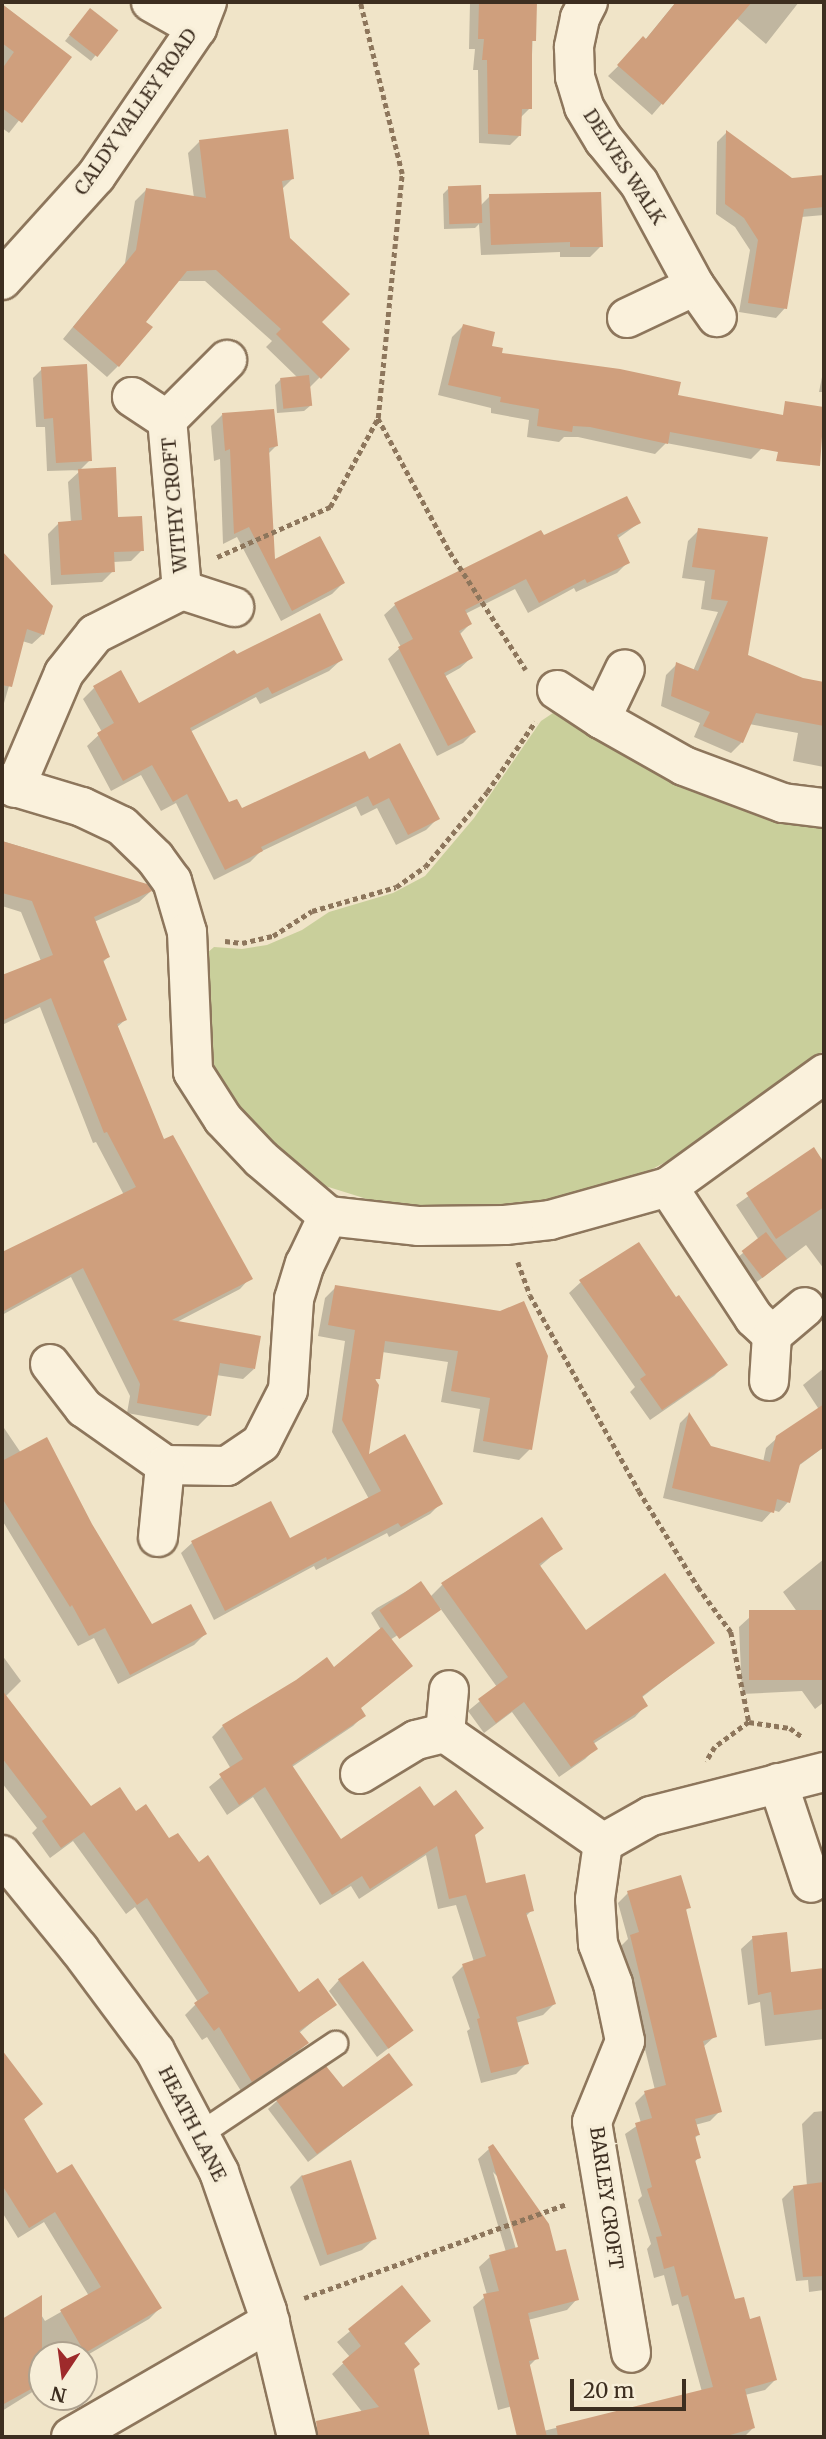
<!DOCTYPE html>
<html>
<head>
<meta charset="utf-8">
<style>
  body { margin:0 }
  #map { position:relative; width:826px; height:2439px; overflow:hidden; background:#f0e4c8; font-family:Merriweather,serif }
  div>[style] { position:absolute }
  .green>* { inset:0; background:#c9cf9b }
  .shadow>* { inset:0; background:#0003 }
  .building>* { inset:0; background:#cf9f7d; transform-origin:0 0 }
  .path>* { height:4.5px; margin-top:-2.25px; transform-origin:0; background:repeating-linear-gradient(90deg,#8d765c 0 5px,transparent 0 8.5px) }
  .roads { filter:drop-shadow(2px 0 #8d765c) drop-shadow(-2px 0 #8d765c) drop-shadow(0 2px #8d765c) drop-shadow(0 -2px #8d765c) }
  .service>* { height:23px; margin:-11.5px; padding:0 11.5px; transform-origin:11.5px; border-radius:11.5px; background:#faf1dc }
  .minor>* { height:38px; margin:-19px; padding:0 19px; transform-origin:19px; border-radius:19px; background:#faf1dc }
  .tertiary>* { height:38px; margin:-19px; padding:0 19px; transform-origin:19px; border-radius:19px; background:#faf1dc }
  span { translate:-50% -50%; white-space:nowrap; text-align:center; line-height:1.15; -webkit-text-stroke:7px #f7eed8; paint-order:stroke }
  .street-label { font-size:19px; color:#3d2e20 }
  .frame { position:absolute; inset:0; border:4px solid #3d2e20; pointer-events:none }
  .north { position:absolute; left:28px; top:2341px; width:70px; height:70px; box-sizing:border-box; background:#f7eed8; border:2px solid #ada18e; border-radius:50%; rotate:193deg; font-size:19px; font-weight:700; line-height:28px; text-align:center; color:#3d2e20 }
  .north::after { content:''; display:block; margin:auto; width:24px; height:32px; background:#9e2a2b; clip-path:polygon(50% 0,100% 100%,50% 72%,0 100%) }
  .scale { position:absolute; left:570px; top:2379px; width:116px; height:32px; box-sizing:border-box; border:4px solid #3d2e20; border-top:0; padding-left:9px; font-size:21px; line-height:24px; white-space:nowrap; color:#3d2e20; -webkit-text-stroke:5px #f7eed8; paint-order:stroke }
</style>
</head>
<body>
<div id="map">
  <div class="green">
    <i style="clip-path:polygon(553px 713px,710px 796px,824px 825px,824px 1050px,801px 1071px,715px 1134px,675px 1157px,641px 1175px,538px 1205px,422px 1208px,383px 1204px,322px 1185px,288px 1161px,260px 1135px,217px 1080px,210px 1055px,206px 954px,214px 947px,242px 949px,267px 945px,302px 930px,329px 912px,393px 893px,425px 876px,474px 818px,541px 721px)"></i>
  </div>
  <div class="shadow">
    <i style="clip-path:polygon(470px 2px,534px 2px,530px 108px,520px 118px,520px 135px,510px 145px,479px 143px,478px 70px,473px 70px,475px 49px,469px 49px)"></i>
    <i style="clip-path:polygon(676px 2px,799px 2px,766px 44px,736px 18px,652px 115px,608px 76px,645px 40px)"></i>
    <i style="clip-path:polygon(2px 4px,69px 57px,9px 133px,2px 128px)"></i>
    <i style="clip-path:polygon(85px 16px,116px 30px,91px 61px,65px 41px)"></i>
    <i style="clip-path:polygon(727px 132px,791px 180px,824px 177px,824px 215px,801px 217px,785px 308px,776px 318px,739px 312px,750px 250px,735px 227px,716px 214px,717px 142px)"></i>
    <i style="clip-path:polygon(199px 142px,293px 178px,282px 189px,289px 239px,320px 322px,348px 349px,309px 388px,310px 406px,304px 411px,277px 413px,275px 385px,281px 379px,298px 378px,266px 347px,272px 341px,205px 281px,176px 281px,144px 322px,118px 366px,107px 377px,63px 339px,125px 263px,135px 201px,146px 190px,194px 198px,188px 153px)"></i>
    <i style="clip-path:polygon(449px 188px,480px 206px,490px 196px,601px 246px,590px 257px,560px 257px,560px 252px,481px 255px,479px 224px,475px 228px,444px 229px,443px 194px)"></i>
    <i style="clip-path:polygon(463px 326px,500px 354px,676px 397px,762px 448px,751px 459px,666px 443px,655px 454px,578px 437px,564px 437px,559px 442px,527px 437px,529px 420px,491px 413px,491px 408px,438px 395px,452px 337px)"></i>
    <i style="clip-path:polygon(824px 367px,824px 392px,819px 392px)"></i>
    <i style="clip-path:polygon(42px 369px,90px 460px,79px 471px,142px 550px,131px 561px,113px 562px,113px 571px,102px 582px,51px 585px,48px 534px,59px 523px,71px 523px,68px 482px,81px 470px,47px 471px,45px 427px,36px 427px,33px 378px)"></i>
    <i style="clip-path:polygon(222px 415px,276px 446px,268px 454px,273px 562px,343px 583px,332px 594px,281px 621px,237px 537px,223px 544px,220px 459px,214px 461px,211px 426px)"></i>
    <i style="clip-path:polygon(639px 523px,617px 539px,628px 562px,617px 573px,576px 592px,574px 588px,528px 613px,515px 589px,465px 614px,470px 624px,459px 635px,471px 658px,460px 668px,444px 677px,474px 732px,463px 743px,437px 756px,388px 659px,401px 647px,384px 615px,395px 605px,543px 538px)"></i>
    <i style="clip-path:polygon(699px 530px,766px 539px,746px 656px,802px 680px,824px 684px,824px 767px,793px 761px,798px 733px,749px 724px,742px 742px,731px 753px,694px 737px,700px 723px,661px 706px,666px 675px,677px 664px,693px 671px,718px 612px,701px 609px,705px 581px,682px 578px,688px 541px)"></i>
    <i style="clip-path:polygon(2px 554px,51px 606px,43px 634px,32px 644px,22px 641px,2px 710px)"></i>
    <i style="clip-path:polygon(236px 657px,341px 660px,329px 671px,260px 704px,256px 697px,190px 732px,229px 805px,241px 811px,368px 761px,438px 818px,426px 830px,396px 845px,377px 808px,361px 816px,356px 806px,260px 852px,250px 862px,214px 880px,176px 803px,161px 811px,141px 775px,111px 791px,87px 746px,102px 732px,83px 699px,94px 688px,139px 705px)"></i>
    <i style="clip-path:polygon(2px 841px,146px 885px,150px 892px,139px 902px,94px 922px,108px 957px,102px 963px,125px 1020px,116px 1028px,163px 1142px,250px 1278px,240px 1289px,175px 1323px,254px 1369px,243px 1379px,216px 1375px,209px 1415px,198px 1426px,127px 1413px,130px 1396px,71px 1277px,2px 1315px,2px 1254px,124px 1195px,96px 1142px,93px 1143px,40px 1007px,2px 1025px,2px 977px,41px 961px,21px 912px,2px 906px)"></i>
    <i style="clip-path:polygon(814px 1149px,824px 1162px,824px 1269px,806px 1245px,750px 1287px,732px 1262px,759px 1240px,736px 1205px)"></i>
    <i style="clip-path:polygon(581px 1282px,725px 1365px,714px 1376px,650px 1420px,630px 1392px,635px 1387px,569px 1293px)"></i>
    <i style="clip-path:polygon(336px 1287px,500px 1313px,530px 1449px,519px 1460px,473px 1452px,480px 1409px,441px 1402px,448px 1362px,382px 1352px,375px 1382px,367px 1457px,441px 1503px,430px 1514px,389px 1537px,387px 1533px,316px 1570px,314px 1566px,214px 1620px,181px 1553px,192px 1543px,289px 1541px,369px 1499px,332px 1432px,345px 1341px,318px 1336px,325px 1298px)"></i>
    <i style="clip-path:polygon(824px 1368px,824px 1408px,820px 1411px,803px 1385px)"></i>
    <i style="clip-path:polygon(689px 1414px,710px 1448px,763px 1462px,766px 1448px,777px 1438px,812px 1414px,824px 1432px,824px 1447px,797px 1467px,788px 1502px,779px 1512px,773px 1510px,762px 1522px,663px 1498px,680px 1423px)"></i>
    <i style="clip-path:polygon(2px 1425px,21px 1453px,91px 1525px,151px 1627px,205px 1634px,194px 1645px,118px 1684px,94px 1638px,78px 1646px,2px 1520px)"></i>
    <i style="clip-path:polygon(561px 1548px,539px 1567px,586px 1633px,713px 1642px,641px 1698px,646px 1705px,635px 1717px,593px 1744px,596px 1748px,585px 1759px,559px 1777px,512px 1712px,484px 1733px,468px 1711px,497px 1687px,440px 1608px,390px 1640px,360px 1709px,364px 1715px,353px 1726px,292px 1767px,341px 1841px,433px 1809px,474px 1836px,485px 1885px,532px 1910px,526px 1916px,554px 2004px,543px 2015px,516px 2023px,527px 2063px,516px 2074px,481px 2083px,467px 2031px,470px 2029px,452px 1977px,463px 1966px,474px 1962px,456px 1905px,438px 1909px,426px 1855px,359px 1899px,351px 1886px,320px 1905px,253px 1797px,227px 1815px,209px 1787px,231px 1769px,212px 1737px,223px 1726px,333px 1669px,381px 1630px,371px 1613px,377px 1608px,421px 1583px,430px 1597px,442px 1585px)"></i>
    <i style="clip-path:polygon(824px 1559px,824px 1702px,815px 1709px,802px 1691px,742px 1694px,739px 1627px,750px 1617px,798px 1613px,783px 1592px)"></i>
    <i style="clip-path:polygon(2px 1655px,21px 1681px,5px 1697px,91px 1808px,135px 1813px,169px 1841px,298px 1994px,334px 2004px,299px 2033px,307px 2043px,296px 2054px,241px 2091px,207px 2037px,202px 2040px,185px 2015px,198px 2002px,135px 1907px,126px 1914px,73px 1841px,50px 1858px,32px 1833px,37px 1828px,2px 1783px)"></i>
    <i style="clip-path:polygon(628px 1893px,689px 1907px,684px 1912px,715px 2036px,703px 2047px,720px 2111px,710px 2121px,695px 2125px,698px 2135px,694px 2139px,699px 2157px,694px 2163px,734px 2302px,749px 2321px,775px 2380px,765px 2390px,745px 2395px,753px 2428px,744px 2437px,519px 2437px,702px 2392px,678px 2304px,672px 2306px,664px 2275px,654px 2278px,647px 2249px,651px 2244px,638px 2200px,642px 2196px,625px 2134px,641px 2123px,635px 2103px,645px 2093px,655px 2090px,620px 1947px,628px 1939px,618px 1903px)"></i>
    <i style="clip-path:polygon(753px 1938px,790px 1974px,824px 1971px,824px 2039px,765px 2046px,760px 2002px,748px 2005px,741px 1949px)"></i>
    <i style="clip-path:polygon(339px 1980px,411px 2031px,377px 2057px,329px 1991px)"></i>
    <i style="clip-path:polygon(2px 2053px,41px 2103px,23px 2120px,56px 2175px,160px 2308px,149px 2319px,84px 2357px,42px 2355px,42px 2386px,2px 2411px,2px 2321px,33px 2302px,45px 2321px,89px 2296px,44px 2222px,18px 2238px,2px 2212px)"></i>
    <i style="clip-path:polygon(410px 2085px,308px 2162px,268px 2109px,277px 2101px,343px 2089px)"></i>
    <i style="clip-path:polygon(824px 2111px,824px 2290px,809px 2292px,808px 2280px,796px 2281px,782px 2199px,794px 2187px,807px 2186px,802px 2124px,814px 2112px)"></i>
    <i style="clip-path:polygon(evenodd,489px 2149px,555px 2253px,577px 2299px,567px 2310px,528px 2320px,537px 2358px,528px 2367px,524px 2403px,498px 2410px,473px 2307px,487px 2295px,479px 2267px,490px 2257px,506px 2252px,478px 2159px,489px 2149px,493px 2172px,499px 2178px,522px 2255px,518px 2256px,493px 2172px)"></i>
    <i style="clip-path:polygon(302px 2175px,374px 2239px,362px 2250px,320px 2266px,290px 2187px)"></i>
    <i style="clip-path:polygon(402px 2288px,429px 2321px,403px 2345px,412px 2370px,428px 2437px,332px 2437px,330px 2429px,363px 2413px,332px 2374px,350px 2357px,337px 2342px)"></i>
  </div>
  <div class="building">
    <i style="clip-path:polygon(479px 2px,537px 2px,536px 41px,532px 41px,532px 109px,522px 109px,521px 136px,488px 134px,487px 60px,482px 60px,484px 39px,478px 39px)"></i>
    <i style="clip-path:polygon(676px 2px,752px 2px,663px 105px,617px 65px,643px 36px,646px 39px)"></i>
    <i style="clip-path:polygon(2px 4px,72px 57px,22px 123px,2px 108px,2px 69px,14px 52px,2px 43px)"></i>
    <i style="left:90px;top:8px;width:36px;height:34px;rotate:38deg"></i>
    <i style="clip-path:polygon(288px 129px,294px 179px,282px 181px,290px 238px,350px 294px,322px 322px,350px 349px,321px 379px,276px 334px,281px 329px,216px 270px,187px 271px,146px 322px,153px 327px,119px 367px,73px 327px,136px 250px,146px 188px,206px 198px,199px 140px)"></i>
    <i style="clip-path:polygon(726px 130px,792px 178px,824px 175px,824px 207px,804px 209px,787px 309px,748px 303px,758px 240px,744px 218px,725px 204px)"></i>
    <i style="left:481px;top:185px;width:38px;height:33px;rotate:88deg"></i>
    <i style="clip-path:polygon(601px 192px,603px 247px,570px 247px,570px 242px,491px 245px,489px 194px)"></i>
    <i style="clip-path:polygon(463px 324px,495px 332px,492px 346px,503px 348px,502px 353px,620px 369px,681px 382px,678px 395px,783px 415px,785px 401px,824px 407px,820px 466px,776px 461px,778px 452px,670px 432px,668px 444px,590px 427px,573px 426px,572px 432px,537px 426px,539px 409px,500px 402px,501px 397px,448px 385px)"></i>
    <i style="clip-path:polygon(87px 364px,92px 461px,56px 463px,53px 418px,44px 419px,41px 367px)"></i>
    <i style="left:309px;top:375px;width:31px;height:29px;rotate:84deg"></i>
    <i style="clip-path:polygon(274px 409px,278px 446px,269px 448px,275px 559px,320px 536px,345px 583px,292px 611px,249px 527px,234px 534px,230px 449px,225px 451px,222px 413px)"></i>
    <i style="clip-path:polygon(116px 467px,118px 517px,142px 516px,144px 551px,114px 552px,115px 572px,61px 575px,58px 522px,82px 520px,78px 469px)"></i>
    <i style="clip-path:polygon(627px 496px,641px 523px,617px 535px,630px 563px,587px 583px,585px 579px,539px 603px,526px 579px,465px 610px,472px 624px,459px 631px,473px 658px,444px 673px,476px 732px,448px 746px,398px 647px,413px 639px,394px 603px,541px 530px,544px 535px)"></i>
    <i style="clip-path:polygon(698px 528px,768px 537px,748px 655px,803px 678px,824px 682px,824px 726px,756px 713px,743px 743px,703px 726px,710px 712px,671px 696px,676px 662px,698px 671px,728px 601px,711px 599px,715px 570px,692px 567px)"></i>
    <i style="clip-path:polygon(2px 551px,53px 606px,44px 635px,27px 629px,12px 687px,2px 685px)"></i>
    <i style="clip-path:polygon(320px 613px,343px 660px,272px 694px,268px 687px,190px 728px,229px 802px,237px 799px,242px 808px,365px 751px,369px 759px,400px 743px,440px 819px,408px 835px,389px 798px,373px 806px,368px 796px,261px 847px,263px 851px,225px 870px,187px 794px,173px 802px,152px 765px,123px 781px,97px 733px,114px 723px,93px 686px,121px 670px,139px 703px,234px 650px,237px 654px)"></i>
    <i style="clip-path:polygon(2px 841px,147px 884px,152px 891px,94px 917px,110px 957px,103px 960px,127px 1020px,117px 1024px,164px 1139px,173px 1135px,253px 1279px,172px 1320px,261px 1336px,255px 1369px,220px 1363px,211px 1416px,137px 1403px,140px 1384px,83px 1268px,2px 1312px,2px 1252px,136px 1187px,107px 1132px,104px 1133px,51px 998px,2px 1021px,2px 975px,53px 955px,32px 901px,2px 893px)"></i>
    <i style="clip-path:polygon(814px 1147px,824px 1163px,824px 1207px,776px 1239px,746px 1193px)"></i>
    <i style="left:766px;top:1232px;width:34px;height:31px;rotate:52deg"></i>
    <i style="clip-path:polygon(639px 1242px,676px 1297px,679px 1295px,728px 1365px,662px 1410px,640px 1379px,646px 1375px,579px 1280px)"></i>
    <i style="clip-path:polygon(335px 1285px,500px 1311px,524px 1301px,548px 1356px,532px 1450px,483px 1441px,490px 1398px,451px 1391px,458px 1351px,385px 1341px,380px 1379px,375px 1379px,379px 1385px,369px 1454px,405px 1434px,443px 1504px,401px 1527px,398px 1523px,327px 1560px,326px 1557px,225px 1611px,191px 1541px,271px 1501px,290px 1538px,381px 1491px,342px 1420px,355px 1330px,328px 1325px)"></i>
    <i style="clip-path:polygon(824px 1404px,824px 1447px,800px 1464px,790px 1503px,777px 1499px,774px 1513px,672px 1488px,689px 1412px,711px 1446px,770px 1462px,776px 1436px)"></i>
    <i style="clip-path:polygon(47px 1437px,92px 1524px,152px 1624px,191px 1604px,207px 1634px,130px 1675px,105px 1628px,89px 1636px,72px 1605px,70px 1607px,2px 1498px,2px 1461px)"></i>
    <i style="clip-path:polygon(542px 1517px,563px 1549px,539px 1564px,586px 1630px,665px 1573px,715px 1643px,642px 1696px,648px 1706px,593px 1741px,598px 1749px,571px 1767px,524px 1702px,496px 1723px,478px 1699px,508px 1677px,441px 1583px)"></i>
    <i style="left:421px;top:1581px;width:35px;height:51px;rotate:55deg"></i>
    <i style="left:824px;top:1610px;width:70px;height:75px;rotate:90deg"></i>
    <i style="clip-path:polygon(382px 1627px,413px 1666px,361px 1708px,366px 1716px,292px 1765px,341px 1839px,420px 1786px,434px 1806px,456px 1790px,484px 1828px,475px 1835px,486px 1883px,525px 1874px,534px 1911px,526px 1913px,556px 2004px,516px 2017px,529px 2064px,491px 2073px,477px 2019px,480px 2018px,462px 1964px,486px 1956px,466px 1895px,449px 1899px,437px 1846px,370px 1889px,362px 1876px,332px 1895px,265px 1787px,239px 1805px,219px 1774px,243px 1759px,222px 1725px,296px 1680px,327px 1657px,334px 1667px)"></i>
    <i style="clip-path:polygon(2px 1690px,91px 1806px,120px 1787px,136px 1811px,146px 1804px,169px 1838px,178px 1833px,199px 1862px,208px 1855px,299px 1992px,318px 1978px,337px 2005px,299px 2031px,309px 2043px,252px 2082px,219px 2027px,214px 2031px,194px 2003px,209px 1993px,147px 1898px,137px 1905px,84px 1832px,61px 1848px,42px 1821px,47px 1817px,2px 1758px)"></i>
    <i style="clip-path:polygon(681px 1875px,691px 1908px,686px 1909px,717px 2037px,703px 2041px,722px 2112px,695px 2119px,700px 2135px,695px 2136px,701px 2158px,695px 2160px,735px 2299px,744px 2297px,750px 2319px,760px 2316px,777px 2380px,745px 2389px,755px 2428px,723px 2437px,558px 2437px,556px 2426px,713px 2387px,688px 2295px,682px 2297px,674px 2266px,664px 2269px,656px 2237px,662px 2236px,647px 2189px,652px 2187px,635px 2123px,652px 2118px,644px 2091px,666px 2085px,630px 1935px,639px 1932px,627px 1891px)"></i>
    <i style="clip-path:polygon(787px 1932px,791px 1972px,824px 1968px,824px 2009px,774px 2015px,771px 1992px,758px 1995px,752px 1936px)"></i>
    <i style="left:363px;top:1961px;width:86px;height:31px;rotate:54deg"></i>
    <i style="clip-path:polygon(2px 2050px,43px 2104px,24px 2119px,57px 2173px,72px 2164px,162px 2308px,85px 2353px,60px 2310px,101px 2287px,55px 2212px,29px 2228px,2px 2185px)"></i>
    <i style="clip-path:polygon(389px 2053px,413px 2085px,317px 2154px,276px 2100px,326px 2066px,343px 2087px)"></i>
    <i style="clip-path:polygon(493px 2144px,549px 2224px,556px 2251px,566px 2249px,579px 2300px,528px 2313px,539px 2359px,529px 2361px,547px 2437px,517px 2437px,483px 2294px,499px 2291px,489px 2255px,518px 2247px,488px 2147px)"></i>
    <i style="left:351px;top:2160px;width:83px;height:52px;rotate:72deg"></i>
    <i style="clip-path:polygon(824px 2182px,824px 2276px,803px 2277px,793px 2186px)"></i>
    <i style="clip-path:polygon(402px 2285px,431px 2321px,404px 2343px,420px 2364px,414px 2369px,430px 2437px,318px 2437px,316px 2421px,379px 2407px,342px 2362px,361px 2346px,348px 2329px)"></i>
    <i style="clip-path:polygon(42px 2295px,42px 2383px,2px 2405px,2px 2319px)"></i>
  </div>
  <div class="path">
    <i style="left:378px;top:418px;width:152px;rotate:61.8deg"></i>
    <i style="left:450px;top:552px;width:140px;rotate:57.2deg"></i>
    <i style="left:217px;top:557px;width:124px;rotate:-23.9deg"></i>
    <i style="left:330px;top:507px;width:101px;rotate:-61.7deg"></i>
    <i style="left:378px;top:418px;width:245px;rotate:-84.4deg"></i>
    <i style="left:402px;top:174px;width:177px;rotate:-103.7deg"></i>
    <i style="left:225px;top:941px;width:17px;rotate:7deg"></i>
    <i style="left:242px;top:943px;width:32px;rotate:-13deg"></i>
    <i style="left:273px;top:936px;width:46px;rotate:-32.7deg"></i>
    <i style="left:312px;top:911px;width:87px;rotate:-15.9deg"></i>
    <i style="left:396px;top:887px;width:35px;rotate:-35deg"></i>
    <i style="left:425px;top:867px;width:97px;rotate:-50.4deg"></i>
    <i style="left:487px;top:792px;width:85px;rotate:-55.6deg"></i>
    <i style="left:518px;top:1262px;width:35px;rotate:70deg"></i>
    <i style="left:530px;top:1295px;width:224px;rotate:60.9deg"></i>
    <i style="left:639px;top:1491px;width:113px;rotate:58.4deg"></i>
    <i style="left:698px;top:1587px;width:56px;rotate:53.7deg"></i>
    <i style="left:731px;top:1632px;width:92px;rotate:78.7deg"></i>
    <i style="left:749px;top:1722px;width:42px;rotate:143.7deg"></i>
    <i style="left:715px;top:1747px;width:17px;rotate:121deg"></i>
    <i style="left:749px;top:1722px;width:41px;rotate:8.3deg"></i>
    <i style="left:790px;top:1728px;width:14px;rotate:36deg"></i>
    <i style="left:304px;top:2298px;width:278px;rotate:-19.7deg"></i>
  </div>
  <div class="roads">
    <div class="service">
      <i style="left:199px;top:2134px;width:164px;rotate:-33.8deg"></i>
    </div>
    <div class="minor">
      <i style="left:151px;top:2px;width:53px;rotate:29.5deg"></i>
      <i style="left:588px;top:2px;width:18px;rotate:117deg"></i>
      <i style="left:580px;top:18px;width:30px;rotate:102deg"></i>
      <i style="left:574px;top:47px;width:30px;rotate:88deg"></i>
      <i style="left:575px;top:77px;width:31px;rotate:73deg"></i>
      <i style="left:584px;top:107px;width:39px;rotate:59deg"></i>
      <i style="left:604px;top:140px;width:55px;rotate:50.9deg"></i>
      <i style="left:639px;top:183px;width:117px;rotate:61.5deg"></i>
      <i style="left:695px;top:286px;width:38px;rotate:55deg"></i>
      <i style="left:627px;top:318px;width:75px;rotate:-25.2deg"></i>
      <i style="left:167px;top:420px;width:85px;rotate:-45deg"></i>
      <i style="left:182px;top:590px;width:55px;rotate:18.1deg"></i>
      <i style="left:557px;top:690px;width:53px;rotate:33.4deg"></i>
      <i style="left:601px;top:719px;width:95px;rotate:29.5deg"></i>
      <i style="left:684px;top:766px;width:106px;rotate:20.5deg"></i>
      <i style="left:783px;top:803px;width:41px;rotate:7deg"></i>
      <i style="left:601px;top:719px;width:55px;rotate:-64.4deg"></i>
      <i style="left:2px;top:783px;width:84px;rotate:16.7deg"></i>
      <i style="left:82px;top:807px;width:44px;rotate:25.4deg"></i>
      <i style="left:122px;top:826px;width:46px;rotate:44.1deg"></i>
      <i style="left:155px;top:858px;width:29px;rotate:54deg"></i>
      <i style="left:172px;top:881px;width:53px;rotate:73.6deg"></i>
      <i style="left:187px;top:932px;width:140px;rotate:87.5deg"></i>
      <i style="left:193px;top:1072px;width:56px;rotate:57.4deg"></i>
      <i style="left:223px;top:1119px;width:55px;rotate:46.5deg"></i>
      <i style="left:261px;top:1159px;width:88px;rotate:40.4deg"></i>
      <i style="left:328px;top:1216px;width:92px;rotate:6.3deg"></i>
      <i style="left:419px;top:1226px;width:86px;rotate:-0.7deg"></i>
      <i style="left:505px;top:1225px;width:45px;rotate:-6.3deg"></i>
      <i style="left:550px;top:1220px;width:123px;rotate:-15.6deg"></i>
      <i style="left:668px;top:1187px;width:193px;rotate:-35.9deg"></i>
      <i style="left:15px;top:788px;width:125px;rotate:-66.9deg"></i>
      <i style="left:64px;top:673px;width:50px;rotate:-51.5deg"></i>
      <i style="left:95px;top:634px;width:97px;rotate:-26.8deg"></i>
      <i style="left:182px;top:590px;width:171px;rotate:-95deg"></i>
      <i style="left:167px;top:420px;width:42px;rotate:-146.7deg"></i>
      <i style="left:668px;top:1187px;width:157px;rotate:56.7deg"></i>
      <i style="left:754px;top:1318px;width:25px;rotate:43deg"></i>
      <i style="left:772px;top:1335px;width:46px;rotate:93.7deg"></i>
      <i style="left:772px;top:1335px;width:43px;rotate:-40.3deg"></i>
      <i style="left:50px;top:1364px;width:56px;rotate:52.3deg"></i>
      <i style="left:84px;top:1408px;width:99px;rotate:35.1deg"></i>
      <i style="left:165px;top:1465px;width:62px;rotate:0.9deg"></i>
      <i style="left:227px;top:1466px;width:41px;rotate:-34.1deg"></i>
      <i style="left:261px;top:1443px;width:59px;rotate:-63deg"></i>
      <i style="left:288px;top:1390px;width:91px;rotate:-86.2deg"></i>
      <i style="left:294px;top:1299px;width:37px;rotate:-73deg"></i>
      <i style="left:305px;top:1264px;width:53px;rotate:-64.4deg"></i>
      <i style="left:158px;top:1537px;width:72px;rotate:-84.4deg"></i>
      <i style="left:445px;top:1733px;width:43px;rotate:-84.7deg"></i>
      <i style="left:360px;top:1774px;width:66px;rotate:-31.3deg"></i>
      <i style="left:416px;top:1740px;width:30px;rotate:-14deg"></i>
      <i style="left:445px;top:1733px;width:193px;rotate:34.8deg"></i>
      <i style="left:603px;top:1843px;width:55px;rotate:-29.4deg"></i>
      <i style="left:651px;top:1816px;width:179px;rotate:-14.3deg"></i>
      <i style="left:778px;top:1783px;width:105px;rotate:71.7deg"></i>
      <i style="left:603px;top:1843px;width:57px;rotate:98.1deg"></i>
      <i style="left:595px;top:1899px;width:45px;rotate:86.2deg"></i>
      <i style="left:598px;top:1944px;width:43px;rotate:69.4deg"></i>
      <i style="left:613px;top:1984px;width:58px;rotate:78.1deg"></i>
      <i style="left:625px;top:2041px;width:87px;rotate:112.2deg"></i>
      <i style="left:592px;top:2122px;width:234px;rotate:80.4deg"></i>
      <i style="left:2px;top:1855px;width:122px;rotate:50.7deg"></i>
      <i style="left:79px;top:1949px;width:127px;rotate:53.3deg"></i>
      <i style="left:155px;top:2051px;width:137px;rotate:62.1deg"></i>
      <i style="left:219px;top:2172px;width:147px;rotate:70.9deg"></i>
      <i style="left:267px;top:2311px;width:130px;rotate:76.6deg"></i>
      <i style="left:71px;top:2437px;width:230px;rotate:-30deg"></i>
    </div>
    <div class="tertiary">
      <i style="left:2px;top:280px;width:140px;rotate:-47.9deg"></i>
      <i style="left:96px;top:176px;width:179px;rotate:-55.7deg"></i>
      <i style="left:197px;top:28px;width:28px;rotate:-69deg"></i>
    </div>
  </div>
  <div class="street-label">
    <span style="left:136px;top:112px;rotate:-55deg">CALDY VALLEY ROAD</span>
    <span style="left:624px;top:167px;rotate:57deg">DELVES WALK</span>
    <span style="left:175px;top:505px;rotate:-95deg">WITHY CROFT</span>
    <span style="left:192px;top:2124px;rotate:63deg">HEATH LANE</span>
    <span style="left:606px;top:2198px;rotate:82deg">BARLEY CROFT</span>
  </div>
  <div class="frame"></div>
  <div class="north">N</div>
  <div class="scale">20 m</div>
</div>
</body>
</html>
